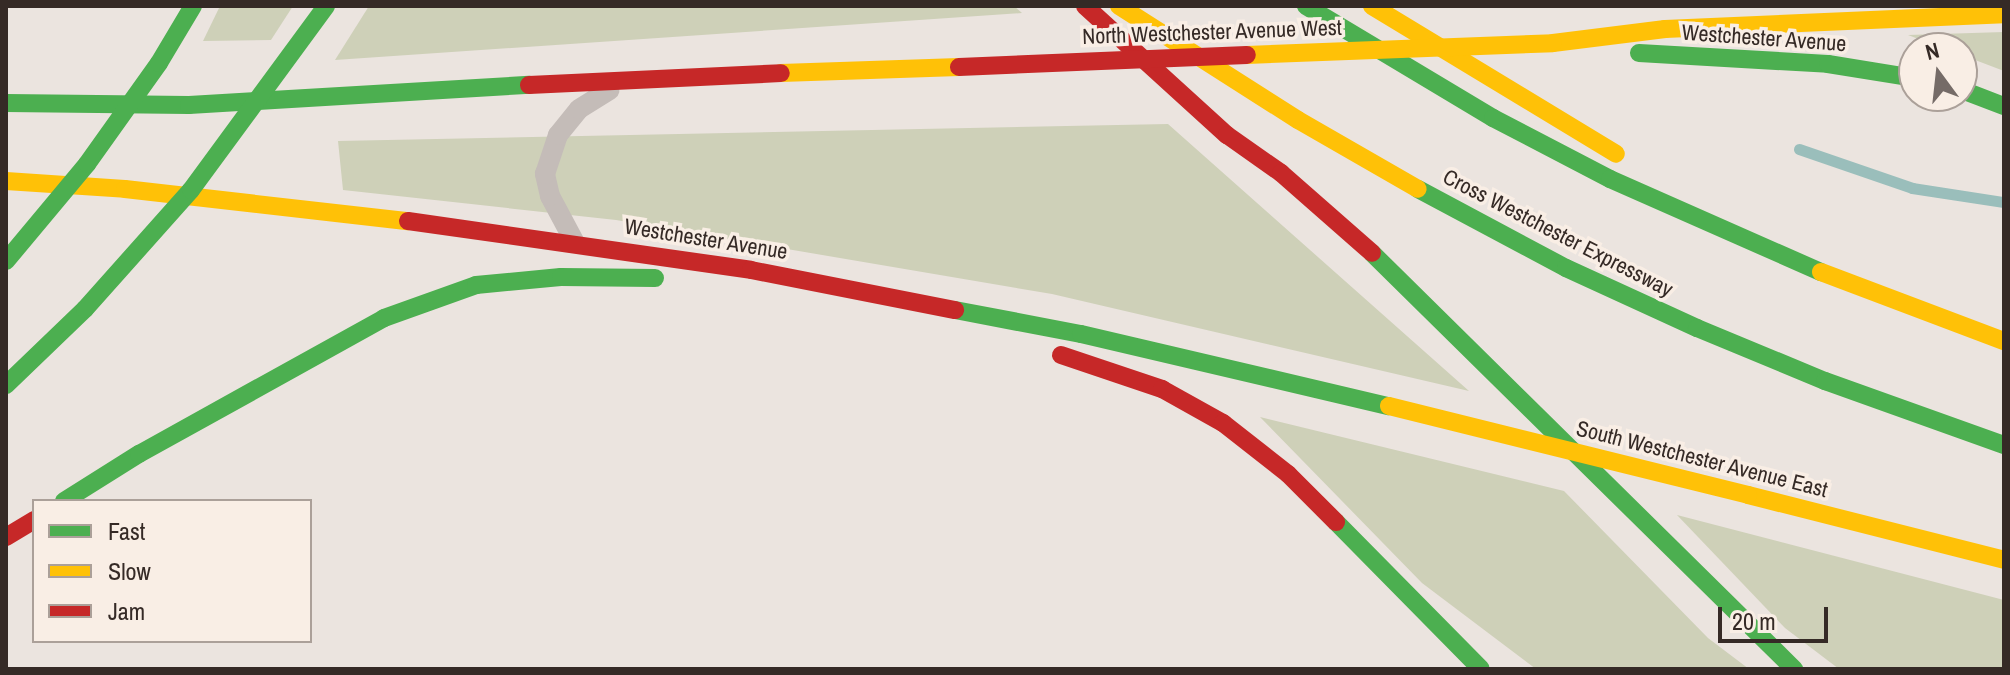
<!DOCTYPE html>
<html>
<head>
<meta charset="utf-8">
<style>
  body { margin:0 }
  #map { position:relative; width:2010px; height:675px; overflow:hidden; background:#ebe4df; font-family:"Archivo Narrow",sans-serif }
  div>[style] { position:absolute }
  .green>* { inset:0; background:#ced0b8 }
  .stream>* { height:11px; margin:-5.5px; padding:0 5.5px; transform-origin:5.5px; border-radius:5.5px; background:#9abebb }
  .lane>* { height:20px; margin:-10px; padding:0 10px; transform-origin:10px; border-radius:10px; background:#c4bcb8 }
  .fast>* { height:18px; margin:-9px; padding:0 9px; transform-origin:9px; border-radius:9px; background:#4caf50 }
  .slow>* { height:18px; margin:-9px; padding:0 9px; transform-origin:9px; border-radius:9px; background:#ffc107 }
  .jam>* { height:18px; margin:-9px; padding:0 9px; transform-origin:9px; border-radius:9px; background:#c62828 }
  .fast-bridge>* { height:18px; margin:-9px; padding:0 9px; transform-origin:9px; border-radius:9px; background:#4caf50 }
  .slow-bridge>* { height:18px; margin:-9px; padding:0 9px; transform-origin:9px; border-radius:9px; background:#ffc107 }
  .jam-bridge>* { height:18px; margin:-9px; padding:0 9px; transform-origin:9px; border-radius:9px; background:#c62828 }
  span { translate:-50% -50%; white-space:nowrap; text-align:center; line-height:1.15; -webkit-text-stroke:7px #f9eee5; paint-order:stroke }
  .street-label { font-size:22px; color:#352a26 }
  .frame { position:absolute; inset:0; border:8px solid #352a26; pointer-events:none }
  .legend { position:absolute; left:32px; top:499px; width:280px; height:144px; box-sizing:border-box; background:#f9eee5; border:2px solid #aba099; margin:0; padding:10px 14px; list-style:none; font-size:24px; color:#352a26 }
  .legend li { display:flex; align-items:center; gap:16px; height:40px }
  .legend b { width:40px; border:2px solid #aba099 }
  .north { position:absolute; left:1898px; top:32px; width:80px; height:80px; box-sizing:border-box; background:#f9eee5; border:2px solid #aba099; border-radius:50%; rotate:345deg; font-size:22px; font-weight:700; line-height:32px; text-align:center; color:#352a26 }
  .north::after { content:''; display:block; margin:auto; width:28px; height:36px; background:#756b67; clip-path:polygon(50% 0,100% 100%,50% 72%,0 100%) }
  .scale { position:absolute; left:1718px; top:607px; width:110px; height:36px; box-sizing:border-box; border:4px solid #352a26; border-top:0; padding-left:10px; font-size:24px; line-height:28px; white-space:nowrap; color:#352a26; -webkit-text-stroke:6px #f9eee5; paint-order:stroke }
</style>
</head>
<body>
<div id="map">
  <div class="green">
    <i style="clip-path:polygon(220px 6px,293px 6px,271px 40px,203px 41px)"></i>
    <i style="clip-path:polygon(369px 6px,1014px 6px,1022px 13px,335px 60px)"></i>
    <i style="clip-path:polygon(2004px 32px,2004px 71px,1962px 55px,1962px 48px,1942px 48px,1908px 35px)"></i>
    <i style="clip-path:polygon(1168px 124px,1469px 391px,1052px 294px,616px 220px,343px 190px,338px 141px)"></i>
    <i style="clip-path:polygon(1260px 417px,1564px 491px,1708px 638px,1749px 669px,1536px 669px,1422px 583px)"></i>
    <i style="clip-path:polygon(1677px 515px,2004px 600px,2004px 669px,1839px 669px,1785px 628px)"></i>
  </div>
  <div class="stream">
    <i style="left:1799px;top:149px;width:120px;rotate:19deg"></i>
    <i style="left:1912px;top:188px;width:93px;rotate:8.7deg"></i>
  </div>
  <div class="lane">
    <i style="left:574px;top:241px;width:51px;rotate:-118.1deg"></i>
    <i style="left:550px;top:196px;width:23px;rotate:-103deg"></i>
    <i style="left:545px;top:174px;width:41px;rotate:-71.6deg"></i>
    <i style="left:558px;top:135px;width:33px;rotate:-51deg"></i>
    <i style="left:579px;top:109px;width:36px;rotate:-32deg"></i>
  </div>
  <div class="fast">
    <i style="left:1306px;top:6px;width:218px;rotate:30.9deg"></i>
    <i style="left:1493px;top:118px;width:132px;rotate:27.5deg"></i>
    <i style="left:1610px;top:179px;width:231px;rotate:23.8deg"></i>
    <i style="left:1639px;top:53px;width:189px;rotate:3.3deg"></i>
    <i style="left:1828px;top:64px;width:87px;rotate:9.2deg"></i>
    <i style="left:1962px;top:90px;width:45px;rotate:20.9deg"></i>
    <i style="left:6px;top:103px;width:183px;rotate:0.6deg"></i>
    <i style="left:189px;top:105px;width:341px;rotate:-3.4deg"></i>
    <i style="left:1418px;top:189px;width:168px;rotate:28.1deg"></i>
    <i style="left:1566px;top:268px;width:144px;rotate:24.6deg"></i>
    <i style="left:1697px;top:328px;width:139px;rotate:22.5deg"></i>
    <i style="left:1825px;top:381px;width:190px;rotate:19.7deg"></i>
    <i style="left:1372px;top:253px;width:593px;rotate:44.59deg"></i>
    <i style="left:955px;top:310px;width:128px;rotate:10.8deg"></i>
    <i style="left:1081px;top:334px;width:316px;rotate:13.2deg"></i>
    <i style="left:6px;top:385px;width:110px;rotate:-43.9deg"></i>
    <i style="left:64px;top:501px;width:89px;rotate:-32.1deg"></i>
    <i style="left:139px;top:454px;width:280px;rotate:-29deg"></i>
    <i style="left:384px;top:318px;width:98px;rotate:-19.7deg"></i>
    <i style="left:476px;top:285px;width:85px;rotate:-5.4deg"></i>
    <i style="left:561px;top:277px;width:94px;rotate:0.6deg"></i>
    <i style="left:1336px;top:522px;width:206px;rotate:45.4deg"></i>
  </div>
  <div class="slow">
    <i style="left:1119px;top:6px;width:212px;rotate:32.5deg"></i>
    <i style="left:1298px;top:120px;width:138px;rotate:29.9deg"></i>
    <i style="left:1372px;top:6px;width:285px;rotate:31.2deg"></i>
    <i style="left:1553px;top:43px;width:113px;rotate:-7.1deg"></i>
    <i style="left:1665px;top:29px;width:339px;rotate:-2.5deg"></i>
    <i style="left:781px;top:73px;width:178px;rotate:-1.9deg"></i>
    <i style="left:6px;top:181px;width:119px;rotate:3.8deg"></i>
    <i style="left:125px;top:189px;width:285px;rotate:6.5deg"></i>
    <i style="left:1821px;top:272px;width:196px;rotate:20.7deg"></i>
    <i style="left:1748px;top:495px;width:264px;rotate:14.2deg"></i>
  </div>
  <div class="jam">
    <i style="left:1085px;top:6px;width:192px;rotate:42.3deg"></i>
    <i style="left:1227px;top:135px;width:66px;rotate:35.1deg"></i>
    <i style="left:1281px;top:173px;width:121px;rotate:41.3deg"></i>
    <i style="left:529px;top:85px;width:252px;rotate:-2.7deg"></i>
    <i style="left:408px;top:221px;width:346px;rotate:8.1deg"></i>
    <i style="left:751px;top:270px;width:208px;rotate:11.1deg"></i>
    <i style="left:1061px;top:355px;width:107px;rotate:18.6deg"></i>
    <i style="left:1162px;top:389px;width:70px;rotate:29.1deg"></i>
    <i style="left:1223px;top:423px;width:83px;rotate:38.1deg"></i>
    <i style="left:1288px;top:474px;width:68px;rotate:45deg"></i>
    <i style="left:6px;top:537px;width:33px;rotate:-31deg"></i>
  </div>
  <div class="fast-bridge">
    <i style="left:6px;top:261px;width:126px;rotate:-50.1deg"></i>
    <i style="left:87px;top:164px;width:124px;rotate:-54.5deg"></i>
    <i style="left:159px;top:63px;width:66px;rotate:-59.2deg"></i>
    <i style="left:85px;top:309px;width:159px;rotate:-48.3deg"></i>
    <i style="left:191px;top:190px;width:228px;rotate:-53.7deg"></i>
  </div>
  <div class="slow-bridge">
    <i style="left:1247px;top:55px;width:306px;rotate:-2.2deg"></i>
    <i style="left:1389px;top:406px;width:370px;rotate:13.9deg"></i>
  </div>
  <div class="jam-bridge">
    <i style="left:959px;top:67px;width:288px;rotate:-2.4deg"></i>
  </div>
  <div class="street-label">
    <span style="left:1212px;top:32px;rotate:-2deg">North Westchester Avenue West</span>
    <span style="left:1764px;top:38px;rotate:4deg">Westchester Avenue</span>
    <span style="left:1558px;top:233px;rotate:27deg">Cross Westchester Expressway</span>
    <span style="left:706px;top:239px;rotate:9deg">Westchester Avenue</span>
    <span style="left:1702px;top:459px;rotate:14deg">South Westchester Avenue East</span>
  </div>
  <div class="frame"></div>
  <ul class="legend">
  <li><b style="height:10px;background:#4caf50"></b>Fast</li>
  <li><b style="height:10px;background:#ffc107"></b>Slow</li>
  <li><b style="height:10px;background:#c62828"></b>Jam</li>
  </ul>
  <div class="north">N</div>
  <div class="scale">20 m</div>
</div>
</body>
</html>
